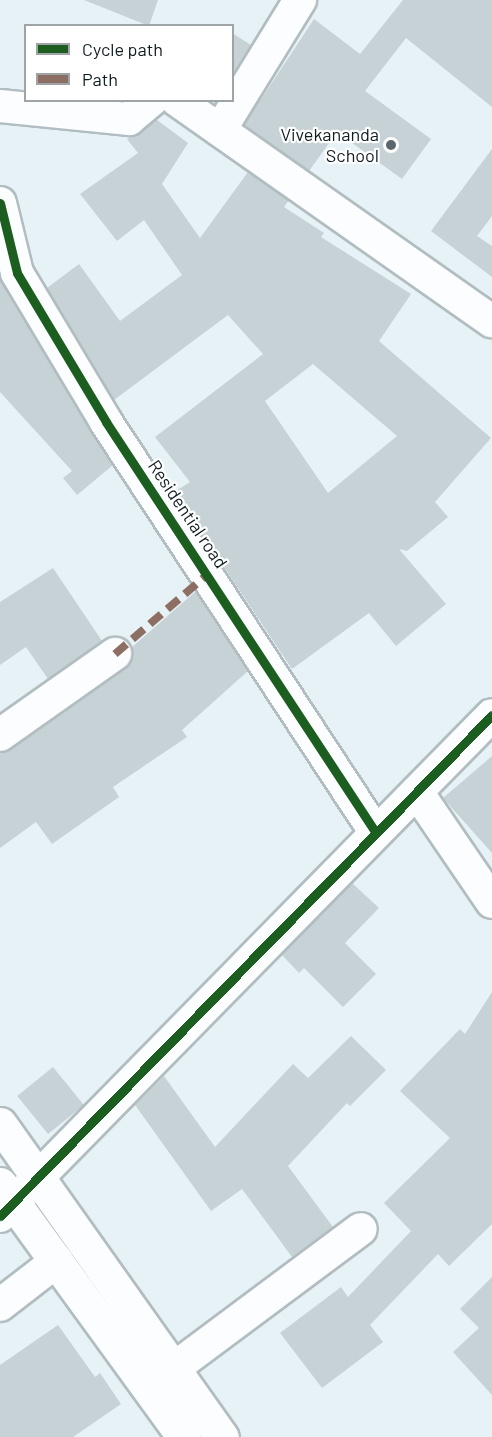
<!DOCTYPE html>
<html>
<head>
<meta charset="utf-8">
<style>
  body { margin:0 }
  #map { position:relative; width:492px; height:1437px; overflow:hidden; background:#e7f2f7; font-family:Barlow,sans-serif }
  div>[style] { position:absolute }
  .building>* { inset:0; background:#c6d2d6; transform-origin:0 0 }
  .roads { filter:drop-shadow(2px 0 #b1bdc1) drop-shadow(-2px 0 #b1bdc1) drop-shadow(0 2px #b1bdc1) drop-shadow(0 -2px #b1bdc1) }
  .street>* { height:32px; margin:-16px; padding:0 16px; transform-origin:16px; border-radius:16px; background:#fbfdfe }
  .secondary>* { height:33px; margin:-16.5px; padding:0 16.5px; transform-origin:16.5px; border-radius:16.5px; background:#fbfdfe }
  .quiet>* { height:8px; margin-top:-4px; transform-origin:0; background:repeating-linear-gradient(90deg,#8d6e63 0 15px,transparent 0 23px) }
  .cycleway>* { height:9px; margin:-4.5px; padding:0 4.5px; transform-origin:4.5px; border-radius:4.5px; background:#1b5e20 }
  .dots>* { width:16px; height:16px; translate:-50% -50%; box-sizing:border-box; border:3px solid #fff; border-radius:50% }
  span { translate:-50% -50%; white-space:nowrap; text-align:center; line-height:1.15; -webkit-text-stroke:4.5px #fff; paint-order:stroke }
  .poi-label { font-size:18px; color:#0f1c21 }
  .right { translate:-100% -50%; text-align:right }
  .street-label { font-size:18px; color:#0f1c21 }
  .legend { position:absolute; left:24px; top:24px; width:210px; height:78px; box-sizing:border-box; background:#fff; border:2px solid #9fa4a6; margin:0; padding:8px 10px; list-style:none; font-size:18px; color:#0f1c21 }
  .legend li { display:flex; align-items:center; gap:12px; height:30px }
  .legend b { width:30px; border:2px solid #9fa4a6 }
</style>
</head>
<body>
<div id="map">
  <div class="building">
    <i style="clip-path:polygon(84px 0,158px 0,149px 26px)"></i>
    <i style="clip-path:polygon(403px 0,492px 0,492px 107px,406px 38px,365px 91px,431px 139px,402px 179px,337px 132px,309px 171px,244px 125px,314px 19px,360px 54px)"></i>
    <i style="clip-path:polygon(232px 33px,251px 45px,232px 75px)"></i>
    <i style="clip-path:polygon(evenodd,157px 120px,188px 143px,162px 184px,200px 238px,248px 172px,289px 200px,284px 207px,324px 233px,321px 237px,411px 294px,379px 341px,491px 438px,435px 502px,448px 517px,407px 551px,399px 549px,446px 604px,396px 646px,369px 613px,292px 669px,174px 492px,190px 482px,155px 437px,263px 354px,228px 315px,114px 400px,47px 288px,79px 264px,120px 321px,182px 275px,144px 220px,117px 241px,80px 194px,138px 153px,127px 139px,157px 120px,313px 364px,397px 436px,328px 493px,265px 401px,313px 364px)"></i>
    <i style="clip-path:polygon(492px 149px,492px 216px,477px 236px,492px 246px,492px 277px,431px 231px)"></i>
    <i style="clip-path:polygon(0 279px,113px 465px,77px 495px,63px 478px,72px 471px,0 392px)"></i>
    <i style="clip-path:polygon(53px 568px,102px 641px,48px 679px,26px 647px,0 665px,0 602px)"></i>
    <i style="clip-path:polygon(196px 591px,248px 671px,182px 730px,187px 737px,113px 787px,119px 797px,52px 844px,36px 822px,0 848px,0 754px,125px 669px,132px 661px,131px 648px)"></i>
    <i style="clip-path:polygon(492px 756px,492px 853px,443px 798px)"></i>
    <i style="clip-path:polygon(352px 883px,379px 908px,345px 943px,376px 974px,343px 1007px,304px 968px,299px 973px,282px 955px)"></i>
    <i style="clip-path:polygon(492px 992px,492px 1224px,449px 1266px,438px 1254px,370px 1325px,383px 1342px,322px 1388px,280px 1333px,341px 1287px,348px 1297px,411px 1231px,384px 1203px,450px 1138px,400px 1091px,460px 1029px,465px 1034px)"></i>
    <i style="clip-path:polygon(351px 1036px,386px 1070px,350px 1106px,347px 1103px,288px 1166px,333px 1227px,292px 1257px,242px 1189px,211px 1211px,135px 1105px,164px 1076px,215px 1147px,293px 1064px,308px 1078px)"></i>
    <i style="left:53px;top:1067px;width:49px;height:46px;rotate:51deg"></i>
    <i style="clip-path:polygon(492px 1277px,492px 1395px,453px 1352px,479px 1328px,460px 1309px)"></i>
    <i style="clip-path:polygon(58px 1325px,95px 1377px,100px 1373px,121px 1404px,73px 1437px,0 1437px,0 1365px)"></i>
  </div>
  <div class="roads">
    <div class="street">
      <i style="left:177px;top:100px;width:385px;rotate:35.1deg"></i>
      <i style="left:0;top:106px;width:130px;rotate:5.8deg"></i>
      <i style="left:129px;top:119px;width:30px;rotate:-40deg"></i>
      <i style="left:220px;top:130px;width:153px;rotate:-58.4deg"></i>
      <i style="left:0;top:203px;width:72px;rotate:76.3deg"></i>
      <i style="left:17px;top:273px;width:174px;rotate:59.1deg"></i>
      <i style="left:106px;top:422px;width:490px;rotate:56.7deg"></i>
      <i style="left:0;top:735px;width:141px;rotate:-35.2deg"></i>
      <i style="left:417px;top:792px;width:133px;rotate:55.7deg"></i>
      <i style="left:0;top:1216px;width:702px;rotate:-45.52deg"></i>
      <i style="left:0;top:1305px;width:72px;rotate:-37.7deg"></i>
      <i style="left:173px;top:1369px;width:234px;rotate:-36.7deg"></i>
    </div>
    <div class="secondary">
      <i style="left:0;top:1124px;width:384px;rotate:54.7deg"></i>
      <i style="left:0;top:1184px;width:313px;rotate:54deg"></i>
    </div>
  </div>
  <div class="quiet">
    <i style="left:115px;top:654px;width:123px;rotate:-40.7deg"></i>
  </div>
  <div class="cycleway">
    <i style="left:0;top:203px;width:72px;rotate:76.3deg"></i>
    <i style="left:17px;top:273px;width:174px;rotate:59.1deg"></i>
    <i style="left:106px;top:422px;width:490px;rotate:56.7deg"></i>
    <i style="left:0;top:1216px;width:702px;rotate:-45.52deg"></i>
  </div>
  <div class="dots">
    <i style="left:391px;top:145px;background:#5b676c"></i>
  </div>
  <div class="poi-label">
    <span class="right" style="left:379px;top:145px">Vivekananda<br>School</span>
  </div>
  <div class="street-label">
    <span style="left:188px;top:514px;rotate:56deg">Residential road</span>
  </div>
  <ul class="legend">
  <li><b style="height:8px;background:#1b5e20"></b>Cycle path</li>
  <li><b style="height:8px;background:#8d6e63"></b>Path</li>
  </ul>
</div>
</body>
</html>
